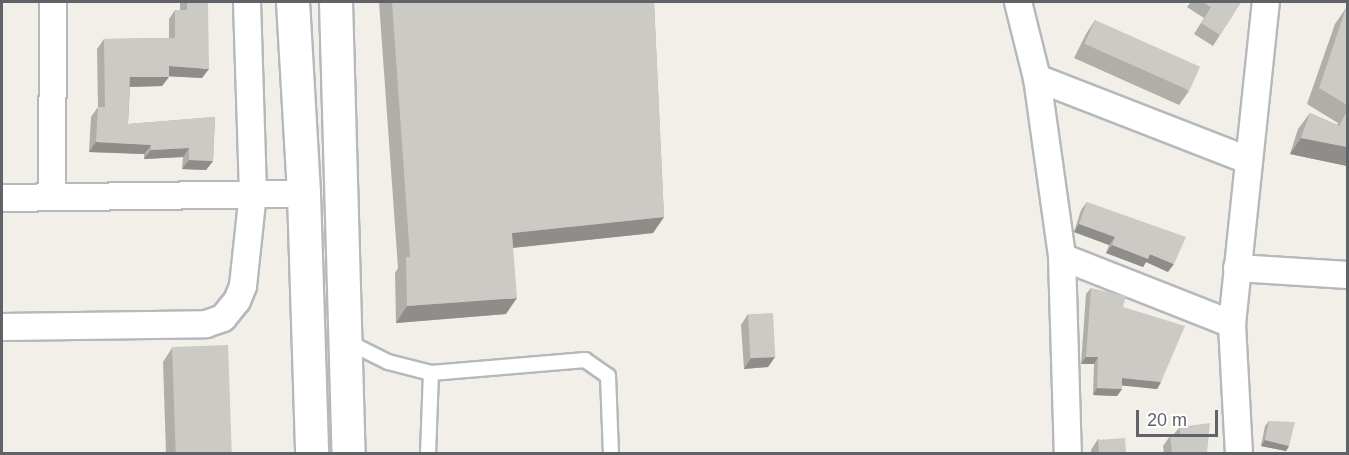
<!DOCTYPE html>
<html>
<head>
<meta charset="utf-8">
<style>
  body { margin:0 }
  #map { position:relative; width:1349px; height:455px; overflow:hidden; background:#f1efe8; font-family:Arial,sans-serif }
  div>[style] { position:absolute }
  .roads { filter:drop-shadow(2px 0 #b5b8bc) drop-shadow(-2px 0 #b5b8bc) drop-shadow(0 2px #b5b8bc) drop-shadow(0 -2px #b5b8bc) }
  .service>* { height:14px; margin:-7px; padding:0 7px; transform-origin:7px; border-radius:7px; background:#fff }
  .minor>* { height:26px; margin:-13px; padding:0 13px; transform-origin:13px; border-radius:13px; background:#fff }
  .tertiary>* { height:32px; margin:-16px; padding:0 16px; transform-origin:16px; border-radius:16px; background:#fff }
  .wall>* { inset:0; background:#afaea9 }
  .shaded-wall>* { inset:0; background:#8f8d8a }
  .building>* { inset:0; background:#cccac5; transform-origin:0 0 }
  span { translate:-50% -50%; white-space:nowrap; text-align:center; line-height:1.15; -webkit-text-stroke:5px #fff; paint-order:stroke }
  .frame { position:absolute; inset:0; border:3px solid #5f6368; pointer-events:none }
  .scale { position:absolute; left:1136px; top:410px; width:82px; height:27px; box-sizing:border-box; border:3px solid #5f6368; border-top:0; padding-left:8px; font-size:18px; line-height:21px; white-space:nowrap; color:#5f6368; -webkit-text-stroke:4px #fff; paint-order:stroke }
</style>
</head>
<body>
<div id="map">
  <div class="roads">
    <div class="service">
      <i style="left:346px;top:341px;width:47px;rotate:26.6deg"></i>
      <i style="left:388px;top:362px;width:44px;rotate:14.3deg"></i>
      <i style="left:431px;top:373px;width:155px;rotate:-4.8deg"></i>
      <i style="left:585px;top:360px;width:28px;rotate:35deg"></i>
      <i style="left:608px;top:376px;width:78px;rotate:87.8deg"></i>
      <i style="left:428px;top:454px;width:81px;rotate:-87.9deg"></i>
    </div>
    <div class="minor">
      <i style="left:1018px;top:2px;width:78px;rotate:76deg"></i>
      <i style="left:1037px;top:78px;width:181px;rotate:82deg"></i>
      <i style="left:1062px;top:257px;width:197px;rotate:88.3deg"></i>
      <i style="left:1037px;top:78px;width:225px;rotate:21.3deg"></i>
      <i style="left:52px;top:197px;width:195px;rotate:-89.7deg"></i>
      <i style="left:2px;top:198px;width:302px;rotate:-0.8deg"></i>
      <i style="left:1062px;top:257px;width:183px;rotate:21.5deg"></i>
      <i style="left:1237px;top:268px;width:111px;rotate:3.6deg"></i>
      <i style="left:2px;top:327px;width:204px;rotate:-0.8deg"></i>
      <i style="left:206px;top:324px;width:18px;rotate:-19deg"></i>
      <i style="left:223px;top:318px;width:22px;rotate:-51deg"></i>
      <i style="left:237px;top:301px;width:16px;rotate:-68deg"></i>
      <i style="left:243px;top:286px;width:94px;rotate:-83.9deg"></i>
      <i style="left:253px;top:193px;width:191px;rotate:-91.8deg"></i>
      <i style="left:1239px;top:454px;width:130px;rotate:-93.1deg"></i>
      <i style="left:1232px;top:324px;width:324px;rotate:-84deg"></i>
    </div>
    <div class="tertiary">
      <i style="left:293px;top:2px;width:192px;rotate:86.7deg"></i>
      <i style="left:304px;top:194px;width:260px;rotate:88.2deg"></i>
      <i style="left:336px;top:2px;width:452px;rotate:88.4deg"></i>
    </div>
  </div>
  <div class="wall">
    <i style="clip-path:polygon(180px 2px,208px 2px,202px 78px,169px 76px,162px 86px,130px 87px,128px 124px,215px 117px,213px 161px,206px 170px,182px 169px,183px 157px,144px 159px,144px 154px,89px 152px,91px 117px,98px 107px,97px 49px,104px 39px,169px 38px,169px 19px,175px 10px,180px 10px)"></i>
    <i style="clip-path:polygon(379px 2px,654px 2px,664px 217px,653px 233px,513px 248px,506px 314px,396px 323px,395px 273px,398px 268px)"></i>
    <i style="clip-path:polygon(1191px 2px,1241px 2px,1213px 46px,1194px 34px,1204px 18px,1187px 7px)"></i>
    <i style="clip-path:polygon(1346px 8px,1347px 8px,1347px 166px,1290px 154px,1298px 129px,1310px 113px,1337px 125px,1338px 123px,1307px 104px,1335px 24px)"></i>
    <i style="clip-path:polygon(1095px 20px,1189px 91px,1179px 105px,1074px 58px,1086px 34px)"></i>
    <i style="clip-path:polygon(1087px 202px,1168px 272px,1146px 262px,1143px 267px,1106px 253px,1109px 245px,1074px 232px,1081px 210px)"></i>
    <i style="clip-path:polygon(1091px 288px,1123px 307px,1161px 382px,1157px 389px,1122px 385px,1122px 389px,1117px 396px,1093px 395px,1094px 364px,1081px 364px,1086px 294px)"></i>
    <i style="clip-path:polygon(748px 314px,775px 357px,768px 367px,744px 369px,741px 325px)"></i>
    <i style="clip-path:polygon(172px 348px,231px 453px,166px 453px,163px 362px)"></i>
    <i style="clip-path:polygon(1269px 421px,1289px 446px,1286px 451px,1261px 446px,1265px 426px)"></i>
    <i style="clip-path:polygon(1180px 427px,1207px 453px,1164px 453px,1163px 446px,1170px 436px,1173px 435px)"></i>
    <i style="clip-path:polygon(1098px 439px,1126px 453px,1091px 453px,1091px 450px)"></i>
  </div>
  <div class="shaded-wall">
    <i style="clip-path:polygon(169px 66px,209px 69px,202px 78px,162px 76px)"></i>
    <i style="clip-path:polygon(130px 77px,169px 77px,162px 86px,124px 87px)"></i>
    <i style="clip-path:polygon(1301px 138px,1347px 147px,1347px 166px,1290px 154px)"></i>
    <i style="clip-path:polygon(96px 142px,151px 145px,144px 154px,89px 152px)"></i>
    <i style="clip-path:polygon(189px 148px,183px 157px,144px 159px,151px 150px)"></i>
    <i style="clip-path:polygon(189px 160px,213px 161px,206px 170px,182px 169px)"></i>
    <i style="clip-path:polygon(664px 217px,653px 233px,501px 249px,512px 233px)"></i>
    <i style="clip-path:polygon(1079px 224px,1115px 237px,1109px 245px,1074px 232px)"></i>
    <i style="clip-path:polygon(1112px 245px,1150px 254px,1174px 264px,1168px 272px,1146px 262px,1143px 267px,1106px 253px)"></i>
    <i style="clip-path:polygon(517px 298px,506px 314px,396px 323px,407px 306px)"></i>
    <i style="clip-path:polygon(775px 357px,768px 367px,744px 369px,751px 358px)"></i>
    <i style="clip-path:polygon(1086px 357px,1098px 357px,1094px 364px,1081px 364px)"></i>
    <i style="clip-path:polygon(1122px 378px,1161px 382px,1157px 389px,1117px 385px)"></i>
    <i style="clip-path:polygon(1097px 388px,1122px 389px,1117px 396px,1093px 395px)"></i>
    <i style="clip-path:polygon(1265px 440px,1289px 446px,1286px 451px,1261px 446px)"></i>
  </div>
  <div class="building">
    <i style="clip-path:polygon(187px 2px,208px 2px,209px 69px,169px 66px,169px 77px,130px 77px,128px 124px,215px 117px,213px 161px,189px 160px,189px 148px,151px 150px,151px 145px,96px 142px,98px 107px,105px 107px,104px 39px,175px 38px,175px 10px,187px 10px)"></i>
    <i style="clip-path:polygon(392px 2px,654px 2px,664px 217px,512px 233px,517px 298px,407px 306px,406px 257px,410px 257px)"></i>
    <i style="clip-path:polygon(1202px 2px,1241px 2px,1220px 35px,1201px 23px,1211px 7px)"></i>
    <i style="clip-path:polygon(1346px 8px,1347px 8px,1347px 105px,1319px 88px)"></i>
    <i style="left:1095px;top:20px;width:115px;height:26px;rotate:24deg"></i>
    <i style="clip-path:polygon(1347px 111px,1347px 147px,1301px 138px,1310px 113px,1339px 126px)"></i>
    <i style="clip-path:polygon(1087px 202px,1186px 237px,1174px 264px,1150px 254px,1148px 259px,1112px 245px,1115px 237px,1079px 224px)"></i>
    <i style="clip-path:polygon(1091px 288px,1126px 296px,1123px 307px,1185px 326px,1161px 382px,1122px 378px,1122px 389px,1097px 388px,1098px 357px,1086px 357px)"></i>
    <i style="left:773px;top:313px;width:44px;height:25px;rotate:87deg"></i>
    <i style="left:228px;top:345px;width:108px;height:56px;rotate:88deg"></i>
    <i style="clip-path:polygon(1269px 421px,1295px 422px,1289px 446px,1265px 440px)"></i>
    <i style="clip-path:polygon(1210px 423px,1207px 453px,1172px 453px,1170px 436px,1180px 434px,1180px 427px)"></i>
    <i style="left:1125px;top:438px;width:15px;height:27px;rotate:86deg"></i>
  </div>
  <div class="frame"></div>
  <div class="scale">20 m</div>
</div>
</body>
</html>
